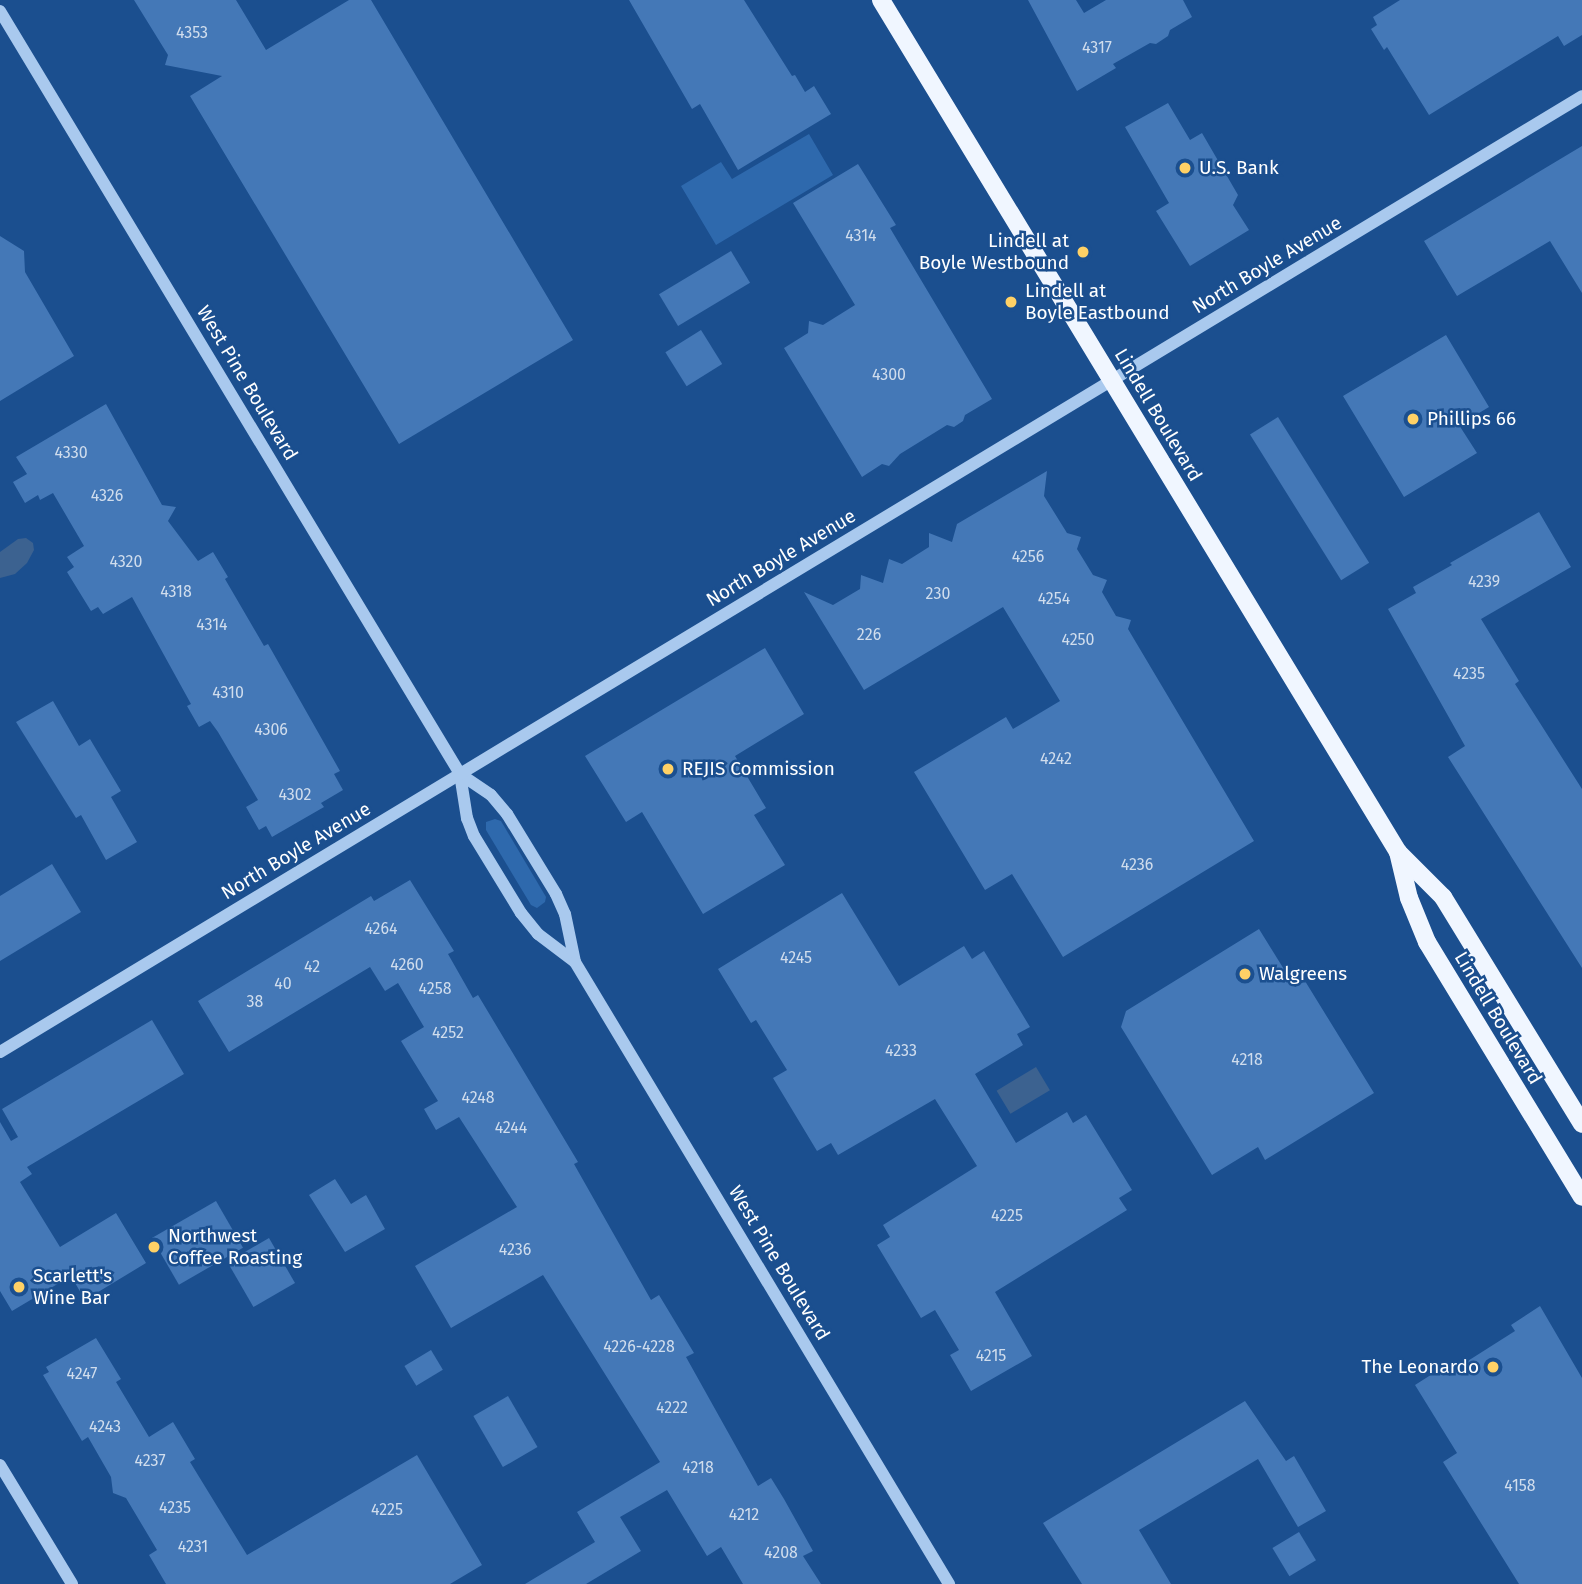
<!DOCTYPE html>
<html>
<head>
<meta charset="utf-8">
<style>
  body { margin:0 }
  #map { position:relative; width:1582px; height:1584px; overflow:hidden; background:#1b4f8f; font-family:"Fira Sans",sans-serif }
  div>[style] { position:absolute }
  .green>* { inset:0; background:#2e69ad }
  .water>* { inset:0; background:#3c6290; transform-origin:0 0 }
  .building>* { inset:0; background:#4478b7; transform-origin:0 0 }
  .minor>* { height:12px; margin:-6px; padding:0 6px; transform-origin:6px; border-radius:6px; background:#a9c9ee }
  .major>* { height:18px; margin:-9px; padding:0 9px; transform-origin:9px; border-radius:9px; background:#f0f6ff }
  .dots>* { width:19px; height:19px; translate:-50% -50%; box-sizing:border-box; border:4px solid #1b4f8f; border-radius:50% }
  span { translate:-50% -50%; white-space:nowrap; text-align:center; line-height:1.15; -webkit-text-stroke:5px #1b4f8f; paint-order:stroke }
  .number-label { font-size:16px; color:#d0dded }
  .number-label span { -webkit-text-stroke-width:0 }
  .poi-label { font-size:19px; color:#fff }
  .left { translate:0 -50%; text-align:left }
  .right { translate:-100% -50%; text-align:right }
  .street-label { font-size:19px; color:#fff }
</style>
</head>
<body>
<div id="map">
  <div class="green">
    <i style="clip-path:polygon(809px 134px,833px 175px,716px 245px,681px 186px,721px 162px,732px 179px)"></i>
    <i style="clip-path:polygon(495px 819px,501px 821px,546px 897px,545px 902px,537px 908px,531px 905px,486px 830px,486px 822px)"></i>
  </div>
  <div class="water">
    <i style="clip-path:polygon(26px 538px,33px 543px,34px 550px,27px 563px,15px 574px,0 578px,0 552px,18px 539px)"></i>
    <i style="left:1036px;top:1067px;width:27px;height:46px;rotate:59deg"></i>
  </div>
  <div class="building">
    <i style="clip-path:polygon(134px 0,236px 0,266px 50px,349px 0,371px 0,573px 340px,399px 444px,190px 96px,222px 76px,165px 65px,168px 55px)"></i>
    <i style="clip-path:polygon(629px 0,744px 0,792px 76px,795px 75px,805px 92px,814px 86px,831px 114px,738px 170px,700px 104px,692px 109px)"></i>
    <i style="clip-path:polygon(1028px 0,1076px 0,1084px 13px,1106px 0,1183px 0,1192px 17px,1170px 30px,1168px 36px,1156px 44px,1150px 43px,1113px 64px,1116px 68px,1077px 91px)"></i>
    <i style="clip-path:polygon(1400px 0,1582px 0,1582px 35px,1564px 46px,1558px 36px,1429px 115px,1387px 47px,1384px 50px,1371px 29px,1377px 25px,1373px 17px)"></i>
    <i style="clip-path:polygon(1168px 103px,1190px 140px,1202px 133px,1238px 195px,1233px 205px,1249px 230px,1190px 266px,1156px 211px,1169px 203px,1125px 127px)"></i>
    <i style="clip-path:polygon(1582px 146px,1582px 293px,1550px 241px,1457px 296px,1424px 241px)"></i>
    <i style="clip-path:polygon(858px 164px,896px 225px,890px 228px,992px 399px,965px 415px,963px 421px,954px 427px,947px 425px,900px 454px,889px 466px,882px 464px,862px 477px,784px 348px,808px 333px,809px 321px,823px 325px,855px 305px,793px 203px)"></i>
    <i style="clip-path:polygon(0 236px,24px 251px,25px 272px,74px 356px,0 401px)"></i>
    <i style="left:731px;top:251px;width:37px;height:84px;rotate:59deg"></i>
    <i style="left:701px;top:330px;width:40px;height:42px;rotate:58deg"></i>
    <i style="clip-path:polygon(1446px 335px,1489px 407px,1459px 425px,1477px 453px,1404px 497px,1343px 396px)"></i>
    <i style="clip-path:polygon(106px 404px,162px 505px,176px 507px,168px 521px,198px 561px,213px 552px,228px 577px,225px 579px,264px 646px,268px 644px,340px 771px,334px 774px,343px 790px,321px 803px,324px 807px,272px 837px,266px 826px,259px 830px,246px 807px,258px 800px,218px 732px,210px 721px,199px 727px,187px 706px,191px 704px,132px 597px,103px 614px,98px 607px,91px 611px,67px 572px,74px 567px,67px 557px,84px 546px,53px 493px,40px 500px,38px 495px,25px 503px,13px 482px,27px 474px,16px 457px)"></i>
    <i style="left:1278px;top:417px;width:172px;height:33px;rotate:58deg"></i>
    <i style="clip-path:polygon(1047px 471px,1044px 496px,1067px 533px,1081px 537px,1077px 549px,1093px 575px,1107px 580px,1102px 592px,1116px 616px,1131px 620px,1128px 629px,1254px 841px,1063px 957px,1012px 874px,985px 890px,914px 772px,1006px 717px,1013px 729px,1060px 701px,1003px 607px,864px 690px,804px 592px,833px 605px,860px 589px,861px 575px,883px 583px,889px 559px,902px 564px,929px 547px,929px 533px,952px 542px,957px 524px)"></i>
    <i style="clip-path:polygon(1539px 512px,1571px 567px,1481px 619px,1519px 681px,1515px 684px,1582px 789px,1582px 968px,1448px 757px,1465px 746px,1388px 609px,1416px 593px,1413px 587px,1452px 565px,1450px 563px)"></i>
    <i style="clip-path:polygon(765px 648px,804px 714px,735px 756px,766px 808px,754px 815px,785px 865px,703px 914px,642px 812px,626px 822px,585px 756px)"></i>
    <i style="clip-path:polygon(53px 701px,79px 746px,90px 739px,121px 791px,111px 797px,137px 842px,106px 860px,81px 815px,76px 818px,16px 722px)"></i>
    <i style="clip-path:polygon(52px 864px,81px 912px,0 961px,0 896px)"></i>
    <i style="clip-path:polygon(410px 880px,454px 951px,448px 954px,473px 998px,478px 995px,578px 1162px,574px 1164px,651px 1300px,659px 1295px,694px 1353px,686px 1357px,758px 1486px,771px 1478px,784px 1499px,813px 1551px,803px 1556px,821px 1584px,743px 1584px,721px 1547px,707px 1556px,667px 1490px,620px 1517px,641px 1551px,586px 1584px,525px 1584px,595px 1542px,577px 1512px,660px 1462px,543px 1275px,451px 1328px,415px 1266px,517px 1207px,459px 1117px,436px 1130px,424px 1109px,438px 1101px,401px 1041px,424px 1027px,398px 983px,385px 991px,370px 967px,229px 1052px,198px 1001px,371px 896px,374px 901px)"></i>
    <i style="clip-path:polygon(842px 893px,899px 986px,964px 946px,972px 959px,984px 951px,1030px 1027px,1017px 1034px,1023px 1045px,975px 1074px,1016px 1143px,1067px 1112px,1073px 1123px,1086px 1115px,1132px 1190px,1119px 1198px,1127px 1210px,995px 1292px,1032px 1356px,971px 1391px,950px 1355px,959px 1350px,935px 1310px,921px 1318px,877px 1245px,890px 1237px,883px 1225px,977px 1166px,935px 1099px,838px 1155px,831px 1143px,817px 1151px,773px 1078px,787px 1070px,756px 1020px,751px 1023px,718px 969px)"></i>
    <i style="clip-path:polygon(1259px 929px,1295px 987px,1305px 981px,1374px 1093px,1265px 1160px,1258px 1147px,1212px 1175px,1121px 1027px,1126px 1011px)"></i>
    <i style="clip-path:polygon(152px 1020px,184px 1074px,27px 1167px,32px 1174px,20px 1182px,60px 1247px,116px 1213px,146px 1263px,85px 1300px,71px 1276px,12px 1311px,0 1291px,0 1122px,11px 1141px,18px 1137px,2px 1109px)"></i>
    <i style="clip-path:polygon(335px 1179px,351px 1204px,366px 1195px,385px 1229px,345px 1252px,309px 1195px)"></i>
    <i style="left:216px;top:1201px;width:54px;height:74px;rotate:60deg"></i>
    <i style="left:269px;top:1238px;width:52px;height:48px;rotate:60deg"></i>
    <i style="clip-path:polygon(1540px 1306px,1582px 1378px,1582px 1584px,1519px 1584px,1443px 1462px,1457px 1453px,1415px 1385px,1448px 1364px,1452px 1371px,1515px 1331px,1511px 1325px)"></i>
    <i style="clip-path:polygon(96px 1338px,121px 1379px,116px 1382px,149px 1437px,173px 1422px,195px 1459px,190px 1462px,247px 1555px,417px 1455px,482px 1565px,450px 1584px,166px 1584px,149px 1555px,157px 1550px,126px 1498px,113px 1493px,111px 1477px,88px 1437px,82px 1441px,43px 1375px,49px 1372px,46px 1367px)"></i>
    <i style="left:431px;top:1350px;width:23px;height:31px;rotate:59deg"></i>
    <i style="left:508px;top:1396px;width:59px;height:40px;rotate:60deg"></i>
    <i style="clip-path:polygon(1245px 1401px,1286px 1461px,1294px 1456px,1326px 1511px,1298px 1527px,1258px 1459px,1139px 1530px,1171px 1584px,1082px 1584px,1043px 1523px)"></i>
    <i style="left:1299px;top:1532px;width:33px;height:31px;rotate:59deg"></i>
  </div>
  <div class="minor">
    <i style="left:0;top:11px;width:891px;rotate:58.91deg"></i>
    <i style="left:460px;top:774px;width:45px;rotate:81deg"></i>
    <i style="left:467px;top:818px;width:19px;rotate:69deg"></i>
    <i style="left:474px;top:836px;width:90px;rotate:58.6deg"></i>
    <i style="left:521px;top:913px;width:27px;rotate:51deg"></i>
    <i style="left:538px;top:934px;width:46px;rotate:37.1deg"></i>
    <i style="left:460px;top:774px;width:37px;rotate:34deg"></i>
    <i style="left:491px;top:795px;width:25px;rotate:50deg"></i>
    <i style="left:507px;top:814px;width:94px;rotate:58.5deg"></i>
    <i style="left:556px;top:894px;width:22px;rotate:66deg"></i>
    <i style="left:565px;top:914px;width:49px;rotate:78.2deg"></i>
    <i style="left:575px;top:962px;width:726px;rotate:58.98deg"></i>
    <i style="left:0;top:1052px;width:1848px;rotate:-31.14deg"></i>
    <i style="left:0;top:1465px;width:139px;rotate:58.8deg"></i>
  </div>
  <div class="major">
    <i style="left:881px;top:0;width:997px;rotate:58.75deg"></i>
    <i style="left:1398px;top:852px;width:64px;rotate:45deg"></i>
    <i style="left:1443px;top:897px;width:266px;rotate:58.5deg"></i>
    <i style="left:1398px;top:852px;width:47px;rotate:76.6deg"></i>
    <i style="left:1409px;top:898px;width:48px;rotate:67.8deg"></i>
    <i style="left:1427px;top:942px;width:298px;rotate:58.7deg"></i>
  </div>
  <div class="dots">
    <i style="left:1185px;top:168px;background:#ffd166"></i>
    <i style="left:1083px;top:252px;background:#ffd166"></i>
    <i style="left:1011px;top:302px;background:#ffd166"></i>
    <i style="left:1413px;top:419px;background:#ffd166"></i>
    <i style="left:668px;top:769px;background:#ffd166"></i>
    <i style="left:1245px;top:974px;background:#ffd166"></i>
    <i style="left:154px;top:1247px;background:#ffd166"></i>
    <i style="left:19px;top:1287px;background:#ffd166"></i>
    <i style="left:1493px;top:1367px;background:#ffd166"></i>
  </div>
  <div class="number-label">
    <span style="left:192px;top:33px">4353</span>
    <span style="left:1097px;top:48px">4317</span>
    <span style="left:861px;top:236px">4314</span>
    <span style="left:889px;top:375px">4300</span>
    <span style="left:71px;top:453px">4330</span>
    <span style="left:107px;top:496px">4326</span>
    <span style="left:1028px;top:557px">4256</span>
    <span style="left:126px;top:562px">4320</span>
    <span style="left:1484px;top:582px">4239</span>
    <span style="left:176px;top:592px">4318</span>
    <span style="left:938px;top:594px">230</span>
    <span style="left:1054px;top:599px">4254</span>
    <span style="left:212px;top:625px">4314</span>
    <span style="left:869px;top:635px">226</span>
    <span style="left:1078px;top:640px">4250</span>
    <span style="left:1469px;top:674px">4235</span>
    <span style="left:228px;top:693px">4310</span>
    <span style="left:271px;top:730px">4306</span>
    <span style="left:1056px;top:759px">4242</span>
    <span style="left:295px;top:795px">4302</span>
    <span style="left:1137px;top:865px">4236</span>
    <span style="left:381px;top:929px">4264</span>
    <span style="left:796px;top:958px">4245</span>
    <span style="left:407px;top:965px">4260</span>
    <span style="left:312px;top:967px">42</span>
    <span style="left:283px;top:984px">40</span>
    <span style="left:435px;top:989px">4258</span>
    <span style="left:255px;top:1002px">38</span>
    <span style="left:448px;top:1033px">4252</span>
    <span style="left:901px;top:1051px">4233</span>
    <span style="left:1247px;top:1060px">4218</span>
    <span style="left:478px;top:1098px">4248</span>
    <span style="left:511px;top:1128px">4244</span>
    <span style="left:1007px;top:1216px">4225</span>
    <span style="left:515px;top:1250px">4236</span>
    <span style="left:639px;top:1347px">4226-4228</span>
    <span style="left:991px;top:1356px">4215</span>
    <span style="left:82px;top:1374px">4247</span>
    <span style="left:672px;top:1408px">4222</span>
    <span style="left:105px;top:1427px">4243</span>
    <span style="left:150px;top:1461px">4237</span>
    <span style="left:698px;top:1468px">4218</span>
    <span style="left:1520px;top:1486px">4158</span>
    <span style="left:175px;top:1508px">4235</span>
    <span style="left:387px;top:1510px">4225</span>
    <span style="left:744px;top:1515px">4212</span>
    <span style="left:193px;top:1547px">4231</span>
    <span style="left:781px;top:1553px">4208</span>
  </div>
  <div class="poi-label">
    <span class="left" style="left:1199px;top:168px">U.S. Bank</span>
    <span class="right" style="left:1069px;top:252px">Lindell at<br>Boyle Westbound</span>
    <span class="left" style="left:1025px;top:302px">Lindell at<br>Boyle Eastbound</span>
    <span class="left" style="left:1427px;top:419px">Phillips 66</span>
    <span class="left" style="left:682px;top:769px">REJIS Commission</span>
    <span class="left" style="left:1259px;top:974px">Walgreens</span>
    <span class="left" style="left:168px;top:1247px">Northwest<br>Coffee Roasting</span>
    <span class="left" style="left:33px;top:1287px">Scarlett's<br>Wine Bar</span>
    <span class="right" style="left:1479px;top:1367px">The Leonardo</span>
  </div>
  <div class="street-label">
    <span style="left:1267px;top:265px;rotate:-31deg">North Boyle Avenue</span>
    <span style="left:247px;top:383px;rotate:59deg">West Pine Boulevard</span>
    <span style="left:1158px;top:415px;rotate:59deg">Lindell Boulevard</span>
    <span style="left:781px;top:558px;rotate:-31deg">North Boyle Avenue</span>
    <span style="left:296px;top:851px;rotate:-31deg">North Boyle Avenue</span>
    <span style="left:1498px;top:1018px;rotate:59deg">Lindell Boulevard</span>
    <span style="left:779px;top:1263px;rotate:59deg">West Pine Boulevard</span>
  </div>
</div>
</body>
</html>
